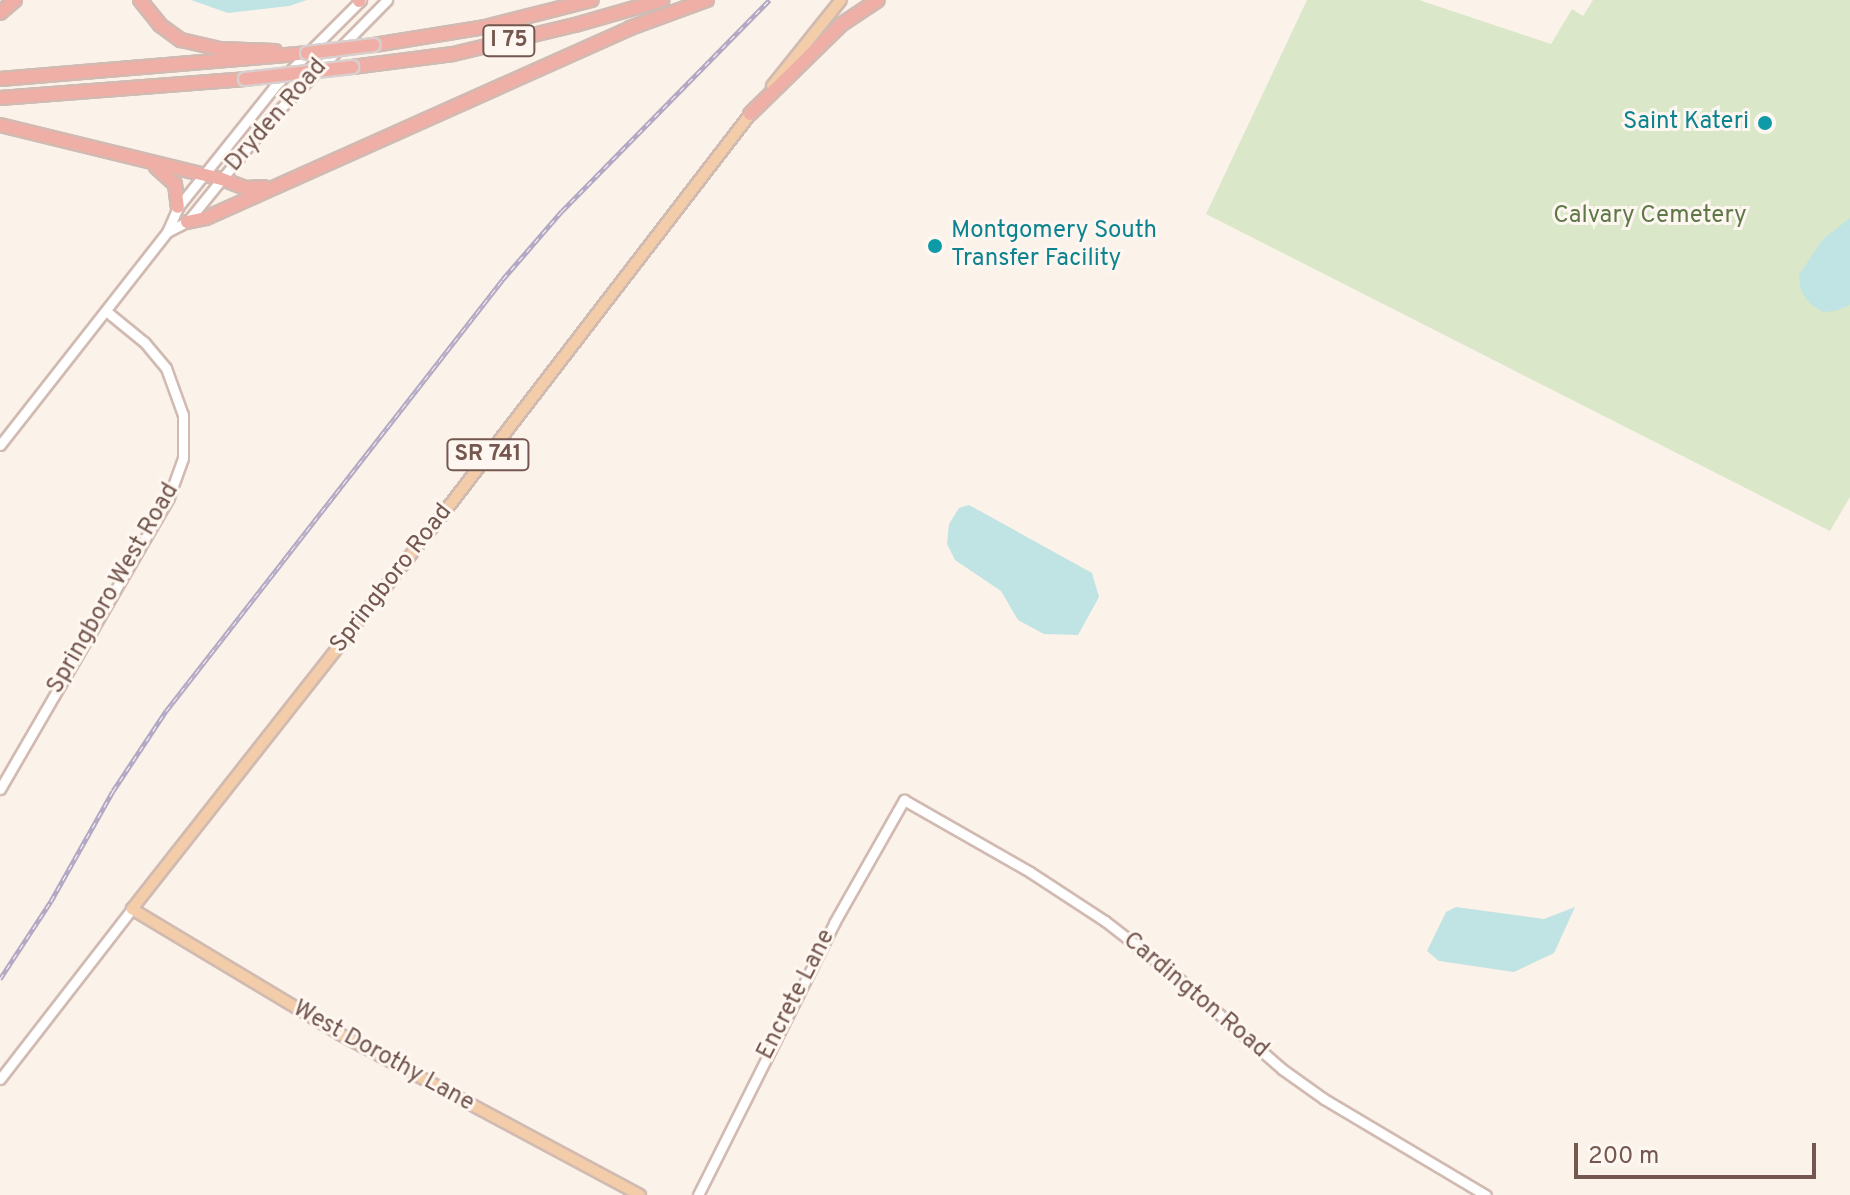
<!DOCTYPE html>
<html>
<head>
<meta charset="utf-8">
<style>
  body { margin:0 }
  #map { position:relative; width:1850px; height:1195px; overflow:hidden; background:#fbf2ea; font-family:Overpass,sans-serif }
  div>[style] { position:absolute }
  .green>* { inset:0; background:#dae8c9 }
  .water>* { inset:0; background:#c0e3e3 }
  .roads { filter:drop-shadow(2px 0 #d1bab1) drop-shadow(-2px 0 #d1bab1) drop-shadow(0 2px #d1bab1) drop-shadow(0 -2px #d1bab1) }
  .secondary>* { height:9px; margin:-4.5px; padding:0 4.5px; transform-origin:4.5px; border-radius:4.5px; background:#fff }
  .primary>* { height:10px; margin:-5px; padding:0 5px; transform-origin:5px; border-radius:5px; background:#f3cda9 }
  .highway>* { height:12px; margin:-6px; padding:0 6px; transform-origin:6px; border-radius:6px; background:#efafa7 }
  .rail>* { height:5px; margin-top:-2.5px; transform-origin:0; background:repeating-linear-gradient(90deg,#fef7f1 0 6px,#b4a9c5 0 12px); box-sizing:border-box; border-block:2px solid #b4a9c5 }
  .bridges { filter:drop-shadow(2px 0 #d8d0ce) drop-shadow(-2px 0 #d8d0ce) drop-shadow(0 2px #d8d0ce) drop-shadow(0 -2px #d8d0ce) }
  .highway-bridge>* { height:12px; margin:-6px; padding:0 6px; transform-origin:6px; border-radius:6px; background:#efafa7 }
  .dots>* { width:22px; height:22px; translate:-50% -50%; box-sizing:border-box; border:4px solid #fef7f1; border-radius:50% }
  span { translate:-50% -50%; white-space:nowrap; text-align:center; line-height:1.15; -webkit-text-stroke:6px #fef7f1; paint-order:stroke }
  .shield-label span { padding:2px 6px; background:#fef7f1; border:2px solid; border-radius:6px; -webkit-text-stroke-width:0 }
  .shield-label { font-size:22px; color:#74574f; font-weight:700 }
  .street-label { font-size:24px; color:#74574f }
  .culture-label { font-size:24px; color:#0d838f }
  .right { translate:-100% -50%; text-align:right }
  .left { translate:0 -50%; text-align:left }
  .park-label { font-size:24px; color:#5e7848 }
  .scale { position:absolute; left:1574px; top:1143px; width:242px; height:36px; box-sizing:border-box; border:4px solid #74574f; border-top:0; padding-left:10px; font-size:24px; line-height:28px; white-space:nowrap; color:#74574f; -webkit-text-stroke:6px #fef7f1; paint-order:stroke }
</style>
</head>
<body>
<div id="map">
  <div class="green">
    <i style="clip-path:polygon(1307px 0,1419px 0,1551px 44px,1572px 9px,1583px 16px,1593px 0,1850px 0,1850px 497px,1830px 531px,1206px 214px)"></i>
  </div>
  <div class="water">
    <i style="clip-path:polygon(191px 0,307px 0,289px 6px,228px 13px)"></i>
    <i style="clip-path:polygon(1850px 218px,1850px 305px,1835px 311px,1823px 312px,1810px 304px,1801px 291px,1799px 275px,1823px 239px)"></i>
    <i style="clip-path:polygon(969px 505px,1092px 573px,1099px 597px,1078px 635px,1044px 634px,1018px 620px,1001px 591px,955px 560px,947px 544px,949px 524px,959px 508px)"></i>
    <i style="clip-path:polygon(1456px 907px,1544px 919px,1575px 907px,1554px 953px,1514px 972px,1439px 961px,1427px 951px,1446px 912px)"></i>
  </div>
  <div class="roads">
    <div class="secondary">
      <i style="left:167px;top:232px;width:22px;rotate:-27deg"></i>
      <i style="left:187px;top:222px;width:135px;rotate:-51deg"></i>
      <i style="left:272px;top:117px;width:164px;rotate:-45.5deg"></i>
      <i style="left:0;top:445px;width:271px;rotate:-51.9deg"></i>
      <i style="left:167px;top:232px;width:27px;rotate:-66deg"></i>
      <i style="left:178px;top:207px;width:154px;rotate:-51.3deg"></i>
      <i style="left:274px;top:87px;width:123px;rotate:-45deg"></i>
      <i style="left:0;top:789px;width:337px;rotate:-59.9deg"></i>
      <i style="left:169px;top:497px;width:41px;rotate:-70.3deg"></i>
      <i style="left:183px;top:458px;width:43px;rotate:-90deg"></i>
      <i style="left:183px;top:415px;width:50px;rotate:-109.9deg"></i>
      <i style="left:166px;top:368px;width:34px;rotate:-130deg"></i>
      <i style="left:144px;top:342px;width:49px;rotate:-140.8deg"></i>
      <i style="left:0;top:1079px;width:215px;rotate:-52.2deg"></i>
      <i style="left:698px;top:1195px;width:304px;rotate:-63.4deg"></i>
      <i style="left:834px;top:923px;width:142px;rotate:-60.4deg"></i>
      <i style="left:904px;top:800px;width:145px;rotate:29.7deg"></i>
      <i style="left:1030px;top:872px;width:90px;rotate:33.2deg"></i>
      <i style="left:1105px;top:921px;width:85px;rotate:37.8deg"></i>
      <i style="left:1172px;top:973px;width:146px;rotate:41.1deg"></i>
      <i style="left:1282px;top:1069px;width:52px;rotate:35.5deg"></i>
      <i style="left:1324px;top:1099px;width:188px;rotate:30.7deg"></i>
    </div>
    <div class="primary">
      <i style="left:772px;top:86px;width:110px;rotate:-51.3deg"></i>
      <i style="left:640px;top:1195px;width:340px;rotate:-151.8deg"></i>
      <i style="left:340px;top:1034px;width:243px;rotate:-149deg"></i>
      <i style="left:132px;top:909px;width:491px;rotate:-51.8deg"></i>
      <i style="left:436px;top:523px;width:523px;rotate:-52.45deg"></i>
    </div>
    <div class="highway">
      <i style="left:140px;top:0;width:32px;rotate:51deg"></i>
      <i style="left:160px;top:25px;width:26px;rotate:36deg"></i>
      <i style="left:181px;top:40px;width:39px;rotate:13deg"></i>
      <i style="left:219px;top:49px;width:56px;rotate:2deg"></i>
      <i style="left:359px;top:1px;width:1px;rotate:-45deg"></i>
      <i style="left:0;top:13px;width:20px;rotate:-41deg"></i>
      <i style="left:374px;top:45px;width:112px;rotate:-9.2deg"></i>
      <i style="left:485px;top:27px;width:110px;rotate:-14.2deg"></i>
      <i style="left:352px;top:67px;width:102px;rotate:-7.3deg"></i>
      <i style="left:453px;top:54px;width:125px;rotate:-13.4deg"></i>
      <i style="left:575px;top:25px;width:91px;rotate:-16deg"></i>
      <i style="left:0;top:79px;width:308px;rotate:-4.8deg"></i>
      <i style="left:0;top:98px;width:246px;rotate:-4.4deg"></i>
      <i style="left:750px;top:114px;width:129px;rotate:-44.4deg"></i>
      <i style="left:842px;top:24px;width:43px;rotate:-33.7deg"></i>
      <i style="left:0;top:125px;width:228px;rotate:13.7deg"></i>
      <i style="left:222px;top:179px;width:26px;rotate:21deg"></i>
      <i style="left:246px;top:188px;width:18px;rotate:-3deg"></i>
      <i style="left:156px;top:167px;width:25px;rotate:42deg"></i>
      <i style="left:175px;top:184px;width:23px;rotate:83deg"></i>
      <i style="left:187px;top:222px;width:19px;rotate:-12deg"></i>
      <i style="left:206px;top:218px;width:465px;rotate:-24.1deg"></i>
      <i style="left:630px;top:28px;width:82px;rotate:-20deg"></i>
    </div>
  </div>
  <div class="rail">
    <i style="left:0;top:979px;width:93px;rotate:-56.8deg"></i>
    <i style="left:51px;top:901px;width:126px;rotate:-60.6deg"></i>
    <i style="left:113px;top:791px;width:96px;rotate:-56.5deg"></i>
    <i style="left:166px;top:711px;width:548px;rotate:-52.04deg"></i>
    <i style="left:503px;top:279px;width:90px;rotate:-49.1deg"></i>
    <i style="left:562px;top:211px;width:296px;rotate:-45.5deg"></i>
  </div>
  <div class="bridges">
    <div class="highway-bridge">
      <i style="left:307px;top:53px;width:67px;rotate:-6.8deg"></i>
      <i style="left:245px;top:79px;width:108px;rotate:-6.4deg"></i>
    </div>
  </div>
  <div class="dots">
    <i style="left:1765px;top:123px;background:#0f9aa8"></i>
    <i style="left:935px;top:246px;background:#0f9aa8"></i>
  </div>
  <div class="shield-label">
    <span style="left:509px;top:41px">I 75</span>
    <span style="left:488px;top:455px">SR 741</span>
  </div>
  <div class="street-label">
    <span style="left:277px;top:116px;rotate:-49deg">Dryden Road</span>
    <span style="left:392px;top:579px;rotate:-52deg">Springboro Road</span>
    <span style="left:114px;top:589px;rotate:-60deg">Springboro West Road</span>
    <span style="left:797px;top:995px;rotate:-63deg">Encrete Lane</span>
    <span style="left:1195px;top:996px;rotate:40deg">Cardington Road</span>
    <span style="left:383px;top:1057px;rotate:29deg">West Dorothy Lane</span>
  </div>
  <div class="culture-label">
    <span class="right" style="left:1749px;top:123px">Saint Kateri</span>
    <span class="left" style="left:951px;top:246px">Montgomery South<br>Transfer Facility</span>
  </div>
  <div class="park-label">
    <span style="left:1650px;top:217px">Calvary Cemetery</span>
  </div>
  <div class="scale">200 m</div>
</div>
</body>
</html>
